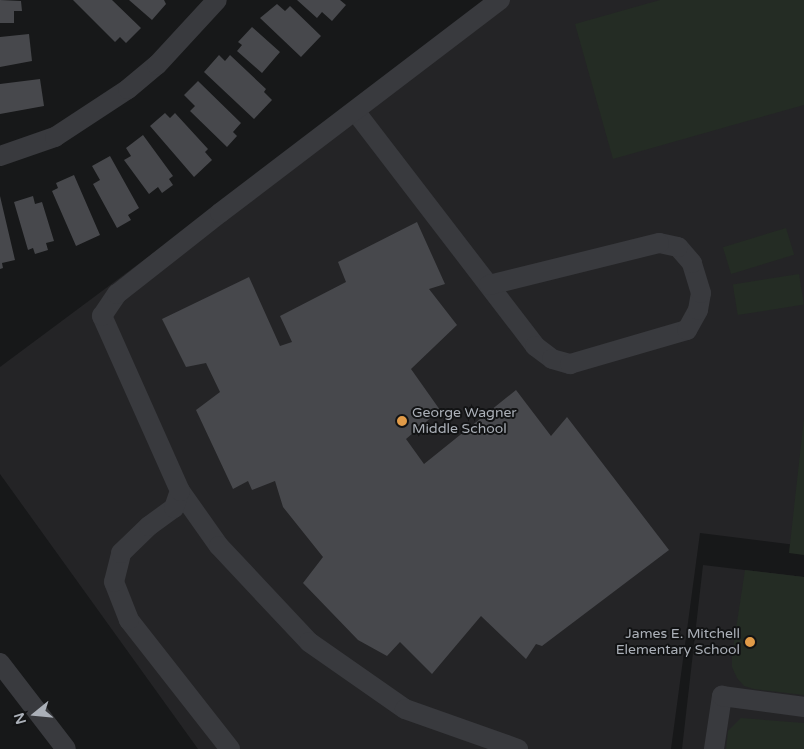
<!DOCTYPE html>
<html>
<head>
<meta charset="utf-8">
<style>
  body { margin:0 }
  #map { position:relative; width:804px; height:749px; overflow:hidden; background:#171819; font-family:"Varela Round",sans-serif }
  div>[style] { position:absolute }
  .built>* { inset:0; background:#242426 }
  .green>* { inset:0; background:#242c24; transform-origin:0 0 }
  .building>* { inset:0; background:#47484c }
  .minor>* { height:20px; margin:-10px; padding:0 10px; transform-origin:10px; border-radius:10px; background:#393a3e }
  .dots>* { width:14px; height:14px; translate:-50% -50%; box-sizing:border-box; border:2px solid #121314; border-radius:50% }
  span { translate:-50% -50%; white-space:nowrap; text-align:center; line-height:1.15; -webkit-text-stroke:4px #121314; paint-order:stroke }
  .poi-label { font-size:14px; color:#abb0b8 }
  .left { translate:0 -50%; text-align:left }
  .right { translate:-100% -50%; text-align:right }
  .north { position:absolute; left:10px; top:689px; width:50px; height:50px; -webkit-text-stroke:4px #121314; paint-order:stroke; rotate:253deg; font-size:14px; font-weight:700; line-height:20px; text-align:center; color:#abb0b8 }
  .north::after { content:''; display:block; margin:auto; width:18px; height:22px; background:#abb0b8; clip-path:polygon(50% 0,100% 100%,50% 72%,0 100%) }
</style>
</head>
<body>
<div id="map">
  <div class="built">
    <i style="clip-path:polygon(493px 0,804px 0,804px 546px,700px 533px,671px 749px,198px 749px,0 474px,0 367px)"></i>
    <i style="clip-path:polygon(703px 565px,804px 577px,804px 749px,682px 749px)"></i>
  </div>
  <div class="green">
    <i style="clip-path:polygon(660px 0,804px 0,804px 105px,613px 159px,575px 24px)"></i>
    <i style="left:786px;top:228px;width:28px;height:66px;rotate:73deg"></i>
    <i style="left:799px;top:274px;width:31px;height:67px;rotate:81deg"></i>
    <i style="clip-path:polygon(804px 418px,804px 555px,789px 553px)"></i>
    <i style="clip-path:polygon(745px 570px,804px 577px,804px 695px,754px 689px,744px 686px,737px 678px,732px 667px,732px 655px)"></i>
    <i style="clip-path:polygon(741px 718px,804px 723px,804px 749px,726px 749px,728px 731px)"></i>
  </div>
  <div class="building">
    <i style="clip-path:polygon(0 0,21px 1px,22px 11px,14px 11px,14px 23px,0 23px)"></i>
    <i style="clip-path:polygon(73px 0,112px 0,141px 28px,126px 43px,120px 37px,115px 42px)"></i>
    <i style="clip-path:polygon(129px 0,164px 0,166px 4px,152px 20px)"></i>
    <i style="clip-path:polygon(297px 0,340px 0,346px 5px,332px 21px,322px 12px,317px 18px)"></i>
    <i style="clip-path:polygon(277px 4px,285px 11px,290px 6px,321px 36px,301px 57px,260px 18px)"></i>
    <i style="clip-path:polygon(252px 27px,280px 52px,262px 73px,237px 51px,242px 45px,238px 42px)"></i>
    <i style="clip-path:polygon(29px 34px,32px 61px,0 67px,0 37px)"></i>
    <i style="clip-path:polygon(219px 55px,225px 61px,230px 55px,266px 89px,264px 92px,272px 100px,254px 119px,204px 72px)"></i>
    <i style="clip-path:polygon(40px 79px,44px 106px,0 114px,0 84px)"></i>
    <i style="clip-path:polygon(198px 81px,241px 123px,233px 132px,237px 136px,227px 147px,190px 111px,195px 106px,184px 95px)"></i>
    <i style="clip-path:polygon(165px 113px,170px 118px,175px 113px,208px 149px,205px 152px,212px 160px,194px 177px,150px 126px)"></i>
    <i style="clip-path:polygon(143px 135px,173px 176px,169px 179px,173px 185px,162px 193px,158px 187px,149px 194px,124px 160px,131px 156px,126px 148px)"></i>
    <i style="clip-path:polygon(110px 156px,139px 208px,128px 215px,131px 220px,117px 228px,93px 184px,100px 180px,92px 166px)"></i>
    <i style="clip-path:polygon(74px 175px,100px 235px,76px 246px,52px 191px,58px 188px,56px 183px)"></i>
    <i style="clip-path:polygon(0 196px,15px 260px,2px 263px,3px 268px,0 269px)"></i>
    <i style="clip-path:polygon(33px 196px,35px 204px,42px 202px,54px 241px,46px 243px,48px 250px,35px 254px,33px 248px,28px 250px,14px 202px)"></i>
    <i style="clip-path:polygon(417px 222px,445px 284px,429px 289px,457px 325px,411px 369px,440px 410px,406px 439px,424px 464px,516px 390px,551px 436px,567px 417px,669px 550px,542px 646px,536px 644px,526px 659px,481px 616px,432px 674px,400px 642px,387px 656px,358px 640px,303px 583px,323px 557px,283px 507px,275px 481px,252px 490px,248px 481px,233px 489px,196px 410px,220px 392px,206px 363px,186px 367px,162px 319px,249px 277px,280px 346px,292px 342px,280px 316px,346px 282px,338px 262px)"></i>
  </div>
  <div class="minor">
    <i style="left:355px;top:111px;width:296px;rotate:52.5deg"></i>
    <i style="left:535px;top:346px;width:21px;rotate:37deg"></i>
    <i style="left:552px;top:359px;width:19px;rotate:16deg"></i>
    <i style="left:570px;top:364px;width:122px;rotate:-16.2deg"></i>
    <i style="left:687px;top:330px;width:23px;rotate:-61deg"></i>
    <i style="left:698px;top:310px;width:17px;rotate:-80deg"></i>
    <i style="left:701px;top:293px;width:31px;rotate:-107deg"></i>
    <i style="left:692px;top:263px;width:21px;rotate:-131deg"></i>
    <i style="left:678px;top:247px;width:19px;rotate:-168deg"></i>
    <i style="left:659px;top:243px;width:175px;rotate:166.1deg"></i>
    <i style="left:0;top:156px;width:58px;rotate:-19.1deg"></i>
    <i style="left:55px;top:137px;width:87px;rotate:-33.3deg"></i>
    <i style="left:128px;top:89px;width:38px;rotate:-40deg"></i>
    <i style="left:157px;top:65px;width:88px;rotate:-47.3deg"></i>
    <i style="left:180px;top:491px;width:67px;rotate:54.7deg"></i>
    <i style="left:219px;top:546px;width:132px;rotate:46.8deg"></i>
    <i style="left:309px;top:642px;width:117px;rotate:34.9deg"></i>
    <i style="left:405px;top:709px;width:120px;rotate:19.5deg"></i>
    <i style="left:0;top:663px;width:108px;rotate:52.5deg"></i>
    <i style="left:230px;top:749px;width:164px;rotate:-128.1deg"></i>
    <i style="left:129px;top:620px;width:41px;rotate:-111.5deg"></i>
    <i style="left:114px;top:582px;width:30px;rotate:-76deg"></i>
    <i style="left:121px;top:553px;width:39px;rotate:-44deg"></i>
    <i style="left:149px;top:526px;width:31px;rotate:-36deg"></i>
    <i style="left:174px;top:508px;width:18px;rotate:-71deg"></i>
    <i style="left:180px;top:491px;width:192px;rotate:-114deg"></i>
    <i style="left:102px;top:316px;width:27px;rotate:-56deg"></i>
    <i style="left:117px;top:294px;width:131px;rotate:-38.2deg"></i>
    <i style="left:220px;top:213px;width:352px;rotate:-37.3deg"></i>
    <i style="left:714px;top:749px;width:54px;rotate:-81.4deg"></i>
    <i style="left:722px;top:696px;width:83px;rotate:7.6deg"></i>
  </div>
  <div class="dots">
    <i style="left:402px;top:421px;background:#e19b48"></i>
    <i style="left:750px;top:642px;background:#e19b48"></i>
  </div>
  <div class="poi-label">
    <span class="left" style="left:412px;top:421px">George Wagner<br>Middle School</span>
    <span class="right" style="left:740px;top:642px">James E. Mitchell<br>Elementary School</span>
  </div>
  <div class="north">N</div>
</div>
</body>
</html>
